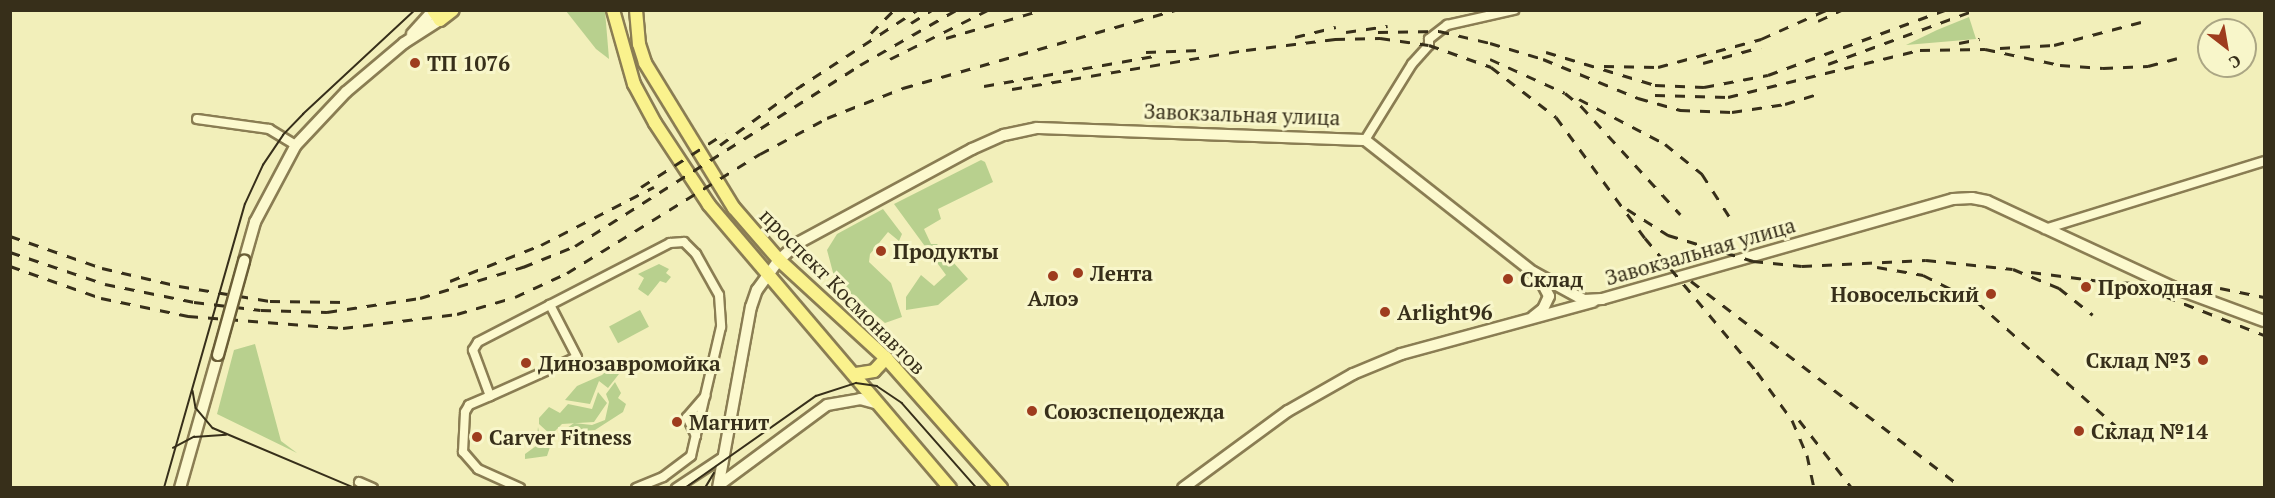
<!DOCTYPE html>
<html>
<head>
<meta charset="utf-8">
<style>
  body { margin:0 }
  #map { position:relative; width:2275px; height:498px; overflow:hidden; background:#f2efba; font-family:"PT Serif",serif }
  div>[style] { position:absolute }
  .green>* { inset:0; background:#b8d08e; transform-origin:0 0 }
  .roads { filter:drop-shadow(2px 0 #8a7d53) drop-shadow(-2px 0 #8a7d53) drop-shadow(0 2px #8a7d53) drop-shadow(0 -2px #8a7d53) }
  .street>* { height:8px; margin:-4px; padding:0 4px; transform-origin:4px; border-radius:4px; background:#fcf9ce }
  .secondary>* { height:10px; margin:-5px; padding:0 5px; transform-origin:5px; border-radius:5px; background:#fcf9ce }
  .primary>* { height:12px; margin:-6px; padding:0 6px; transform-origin:6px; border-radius:6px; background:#faf28d }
  .tram>* { height:1.5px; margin:-0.75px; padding:0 0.75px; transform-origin:0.75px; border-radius:0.75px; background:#372f1a }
  .rail>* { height:3px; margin-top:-1.5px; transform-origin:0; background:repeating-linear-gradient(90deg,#372f1a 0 10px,transparent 0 20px) }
  .bridges { filter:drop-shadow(2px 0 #6b5e37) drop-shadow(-2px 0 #6b5e37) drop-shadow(0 2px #6b5e37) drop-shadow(0 -2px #6b5e37) }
  .secondary-bridge>* { height:10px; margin:-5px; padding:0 5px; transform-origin:5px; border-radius:5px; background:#fcf9ce }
  .dots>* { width:16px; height:16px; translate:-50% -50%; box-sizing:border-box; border:3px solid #f8f6ca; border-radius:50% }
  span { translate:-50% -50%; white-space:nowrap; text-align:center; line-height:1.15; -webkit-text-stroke:6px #f8f6ca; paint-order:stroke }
  .poi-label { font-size:21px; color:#372f1a; font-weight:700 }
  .left { translate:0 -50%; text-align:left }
  .right { translate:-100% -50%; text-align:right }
  .street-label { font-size:21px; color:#372f1a }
  .frame { position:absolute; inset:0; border:12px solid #372f1a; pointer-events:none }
  .north { position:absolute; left:2197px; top:18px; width:60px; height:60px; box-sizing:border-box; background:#f8f6ca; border:2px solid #aba684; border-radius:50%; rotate:149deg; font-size:16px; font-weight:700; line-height:24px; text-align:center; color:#372f1a }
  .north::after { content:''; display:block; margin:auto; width:21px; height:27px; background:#9e3c1e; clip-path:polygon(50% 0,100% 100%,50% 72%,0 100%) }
</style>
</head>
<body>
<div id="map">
  <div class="green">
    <i style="clip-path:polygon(566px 11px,605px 11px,609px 59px,596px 49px)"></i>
    <i style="clip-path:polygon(1969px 17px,1976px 39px,1906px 45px,1937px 30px)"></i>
    <i style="clip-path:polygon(981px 160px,985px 162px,993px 182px,938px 209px,941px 219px,924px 229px,931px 244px,937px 244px,968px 279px,938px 305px,906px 310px,906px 297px,921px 275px,934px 286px,946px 275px,894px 204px)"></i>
    <i style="clip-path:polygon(883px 209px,902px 234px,899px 241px,888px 232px,870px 254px,869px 262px,891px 283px,902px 317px,885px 323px,835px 280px,827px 250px,837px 234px)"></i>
    <i style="clip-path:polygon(659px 264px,669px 269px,666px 273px,671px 277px,666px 283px,660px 281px,648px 296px,638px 289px,644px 278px,638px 274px)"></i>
    <i style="left:640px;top:310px;width:19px;height:35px;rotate:62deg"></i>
    <i style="clip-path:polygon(255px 344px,281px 441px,297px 453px,217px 414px,234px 350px)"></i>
    <i style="clip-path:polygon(613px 365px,620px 370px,619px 374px,608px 388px,599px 381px,590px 404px,565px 400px,577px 386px,602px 375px)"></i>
    <i style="clip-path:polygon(615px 382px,621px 393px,618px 398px,626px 404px,623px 412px,595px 430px,570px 432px,567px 428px,574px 423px,592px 425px,605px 420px,609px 402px,606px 394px)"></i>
    <i style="clip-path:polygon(598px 392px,607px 403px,594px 422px,562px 424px,551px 435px,539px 424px,539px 418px,549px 407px,560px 413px,568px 404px,592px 409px)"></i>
    <i style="clip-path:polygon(538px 427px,540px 437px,552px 441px,547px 456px,525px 459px,525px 454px,536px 446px)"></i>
  </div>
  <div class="roads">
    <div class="street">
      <i style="left:197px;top:119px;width:73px;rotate:7.9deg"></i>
      <i style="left:269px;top:129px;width:31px;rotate:31deg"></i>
      <i style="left:1365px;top:140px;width:89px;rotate:-58.3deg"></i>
      <i style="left:1412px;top:64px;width:25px;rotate:-48deg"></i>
      <i style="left:1429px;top:45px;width:6px;rotate:-90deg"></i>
      <i style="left:1429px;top:39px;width:23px;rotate:-38deg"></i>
      <i style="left:1447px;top:25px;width:69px;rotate:-12.6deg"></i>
      <i style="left:2045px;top:229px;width:229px;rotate:-17.2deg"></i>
      <i style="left:490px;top:396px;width:95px;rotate:-24.1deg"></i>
      <i style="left:577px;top:357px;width:59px;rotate:-117.4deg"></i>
      <i style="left:696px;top:436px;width:21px;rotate:-115deg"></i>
      <i style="left:687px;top:417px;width:28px;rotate:-49deg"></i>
      <i style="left:359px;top:482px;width:15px;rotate:23deg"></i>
      <i style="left:520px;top:488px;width:46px;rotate:-155.7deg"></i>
      <i style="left:478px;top:469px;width:23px;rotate:-131deg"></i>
      <i style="left:463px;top:452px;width:40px;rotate:-87.1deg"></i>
      <i style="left:465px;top:412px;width:8px;rotate:-60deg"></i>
      <i style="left:469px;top:405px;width:23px;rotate:-23deg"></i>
      <i style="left:490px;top:396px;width:49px;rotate:-110.3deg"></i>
      <i style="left:473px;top:350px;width:9px;rotate:-58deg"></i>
      <i style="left:478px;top:342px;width:216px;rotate:-27.3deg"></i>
      <i style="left:670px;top:243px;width:14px;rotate:-4deg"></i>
      <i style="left:684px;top:242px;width:17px;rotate:45deg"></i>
      <i style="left:696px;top:254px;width:47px;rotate:60.7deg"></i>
      <i style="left:719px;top:295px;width:32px;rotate:86deg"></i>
      <i style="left:721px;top:327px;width:132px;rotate:103.1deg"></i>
      <i style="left:691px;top:456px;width:35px;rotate:143deg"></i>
      <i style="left:663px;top:477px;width:29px;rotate:158deg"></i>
      <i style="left:676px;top:488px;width:56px;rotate:-33.4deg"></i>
    </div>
    <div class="secondary">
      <i style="left:412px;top:34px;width:31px;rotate:-48deg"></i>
      <i style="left:244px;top:261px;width:41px;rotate:-74.2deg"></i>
      <i style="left:255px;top:222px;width:87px;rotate:-62deg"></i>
      <i style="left:296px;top:145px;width:73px;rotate:-46.7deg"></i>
      <i style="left:346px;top:92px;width:76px;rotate:-40.2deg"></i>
      <i style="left:404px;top:43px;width:43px;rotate:-32.6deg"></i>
      <i style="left:1533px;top:317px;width:13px;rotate:-39deg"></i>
      <i style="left:1543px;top:309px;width:14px;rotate:-65deg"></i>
      <i style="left:1549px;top:296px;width:19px;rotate:-118deg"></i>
      <i style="left:719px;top:485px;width:134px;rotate:-36.5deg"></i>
      <i style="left:827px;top:405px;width:34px;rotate:-10deg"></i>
      <i style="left:860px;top:399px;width:20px;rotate:15deg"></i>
      <i style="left:180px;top:488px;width:138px;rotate:-74.1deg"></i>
      <i style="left:718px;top:488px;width:184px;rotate:-79.7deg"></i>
      <i style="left:751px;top:307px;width:18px;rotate:-71deg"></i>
      <i style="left:757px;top:290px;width:37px;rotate:-54deg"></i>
      <i style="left:779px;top:260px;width:25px;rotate:-42deg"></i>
      <i style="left:798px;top:243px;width:198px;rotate:-28.4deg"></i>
      <i style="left:972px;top:149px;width:35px;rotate:-24deg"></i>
      <i style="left:1004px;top:135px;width:34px;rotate:-12deg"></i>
      <i style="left:1037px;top:128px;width:328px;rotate:2.1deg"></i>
      <i style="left:1365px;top:140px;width:214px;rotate:38.2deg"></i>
      <i style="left:1533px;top:272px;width:58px;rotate:28.8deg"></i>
      <i style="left:1584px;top:300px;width:18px;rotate:-3deg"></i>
      <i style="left:1602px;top:299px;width:365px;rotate:-15.9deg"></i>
      <i style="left:1953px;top:199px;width:19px;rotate:-3deg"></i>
      <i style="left:1972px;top:198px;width:15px;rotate:11deg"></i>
      <i style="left:1987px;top:201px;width:204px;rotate:24.9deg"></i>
      <i style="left:2172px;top:287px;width:98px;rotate:20.3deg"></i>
      <i style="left:1183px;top:488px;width:130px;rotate:-36.3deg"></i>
      <i style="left:1288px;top:411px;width:75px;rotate:-29.6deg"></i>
      <i style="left:1353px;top:374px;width:52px;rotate:-22.6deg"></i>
      <i style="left:1401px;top:354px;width:199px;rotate:-15.2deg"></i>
    </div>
    <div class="primary">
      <i style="left:433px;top:10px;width:12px;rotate:55deg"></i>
      <i style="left:440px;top:20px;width:16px;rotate:-38deg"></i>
      <i style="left:613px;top:10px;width:77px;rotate:74.2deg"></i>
      <i style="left:634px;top:84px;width:44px;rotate:61.7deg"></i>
      <i style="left:655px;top:123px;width:98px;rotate:56.6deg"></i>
      <i style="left:709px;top:205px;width:372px;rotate:49.6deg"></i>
      <i style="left:636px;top:10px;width:34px;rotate:85deg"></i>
      <i style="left:639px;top:44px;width:20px;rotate:72deg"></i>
      <i style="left:645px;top:63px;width:170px;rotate:58.5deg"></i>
      <i style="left:734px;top:208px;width:69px;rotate:49.1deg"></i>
      <i style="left:779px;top:260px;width:145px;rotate:42.5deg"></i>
      <i style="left:886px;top:358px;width:174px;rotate:48.5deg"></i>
      <i style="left:856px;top:374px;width:18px;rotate:-9deg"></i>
      <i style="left:874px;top:371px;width:18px;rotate:-47deg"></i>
    </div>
  </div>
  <div class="tram">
    <i style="left:193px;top:391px;width:17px;rotate:80deg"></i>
    <i style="left:196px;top:408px;width:26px;rotate:50deg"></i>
    <i style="left:213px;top:428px;width:154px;rotate:22.9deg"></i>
    <i style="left:173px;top:448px;width:24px;rotate:-28deg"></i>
    <i style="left:194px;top:437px;width:32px;rotate:-4deg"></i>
    <i style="left:164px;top:488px;width:295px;rotate:-74.1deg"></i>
    <i style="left:245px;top:204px;width:43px;rotate:-65.2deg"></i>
    <i style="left:263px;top:165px;width:36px;rotate:-56deg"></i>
    <i style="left:283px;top:135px;width:29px;rotate:-46deg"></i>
    <i style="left:303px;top:114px;width:153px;rotate:-42.9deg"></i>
    <i style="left:685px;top:488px;width:160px;rotate:-35.1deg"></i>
    <i style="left:816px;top:396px;width:42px;rotate:-18deg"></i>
    <i style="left:856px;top:383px;width:21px;rotate:8deg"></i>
    <i style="left:877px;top:386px;width:30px;rotate:34deg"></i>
    <i style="left:902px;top:403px;width:113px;rotate:48.6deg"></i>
    <i style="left:705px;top:488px;width:17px;rotate:-59deg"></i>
  </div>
  <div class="rail">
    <i style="left:1818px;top:21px;width:26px;rotate:-25deg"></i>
    <i style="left:911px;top:23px;width:25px;rotate:-32deg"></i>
    <i style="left:1346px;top:32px;width:42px;rotate:-8.1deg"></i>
    <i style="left:1378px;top:32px;width:61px;rotate:-0.9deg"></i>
    <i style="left:1439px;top:31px;width:52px;rotate:13.2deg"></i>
    <i style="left:1490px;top:43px;width:55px;rotate:16.8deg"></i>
    <i style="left:1543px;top:59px;width:103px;rotate:22.3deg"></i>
    <i style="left:1638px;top:98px;width:44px;rotate:15.9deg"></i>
    <i style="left:1680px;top:110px;width:52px;rotate:2.2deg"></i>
    <i style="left:1732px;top:112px;width:54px;rotate:-8.6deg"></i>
    <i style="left:1785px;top:104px;width:37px;rotate:-17deg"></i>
    <i style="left:871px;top:33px;width:33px;rotate:-45deg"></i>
    <i style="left:1295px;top:37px;width:42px;rotate:-13.7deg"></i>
    <i style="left:946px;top:38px;width:100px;rotate:-16.3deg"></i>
    <i style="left:1959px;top:43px;width:21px;rotate:-11deg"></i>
    <i style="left:2000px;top:48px;width:54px;rotate:-3.2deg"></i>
    <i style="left:2054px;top:45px;width:90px;rotate:-14.8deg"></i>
    <i style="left:1146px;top:52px;width:54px;rotate:-2.1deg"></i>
    <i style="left:1546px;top:52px;width:114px;rotate:16.8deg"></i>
    <i style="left:1655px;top:85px;width:49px;rotate:2.3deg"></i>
    <i style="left:1704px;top:87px;width:65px;rotate:-10.6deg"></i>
    <i style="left:1768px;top:75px;width:189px;rotate:-20.2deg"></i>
    <i style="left:890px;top:59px;width:110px;rotate:-26.6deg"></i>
    <i style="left:1490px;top:59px;width:82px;rotate:24.4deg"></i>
    <i style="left:1565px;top:93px;width:21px;rotate:39deg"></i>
    <i style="left:1581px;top:106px;width:147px;rotate:47.5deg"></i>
    <i style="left:1703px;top:63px;width:60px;rotate:-15.4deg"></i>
    <i style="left:1828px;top:64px;width:157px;rotate:-20.2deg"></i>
    <i style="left:1604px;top:66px;width:54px;rotate:1.1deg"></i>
    <i style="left:1658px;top:67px;width:107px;rotate:-15.2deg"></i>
    <i style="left:1761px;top:39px;width:71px;rotate:-24deg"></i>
    <i style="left:984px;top:86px;width:174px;rotate:-10deg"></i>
    <i style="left:796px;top:89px;width:145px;rotate:-33.1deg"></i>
    <i style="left:1012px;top:89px;width:237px;rotate:-9.5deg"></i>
    <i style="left:1246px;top:50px;width:90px;rotate:-7deg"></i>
    <i style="left:1335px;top:39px;width:45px;rotate:-1.3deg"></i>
    <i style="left:1380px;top:38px;width:49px;rotate:8.1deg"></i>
    <i style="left:1429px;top:45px;width:66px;rotate:19.5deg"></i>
    <i style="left:1491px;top:67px;width:82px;rotate:37.6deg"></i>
    <i style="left:1556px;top:117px;width:150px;rotate:53.7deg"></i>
    <i style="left:1645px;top:238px;width:175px;rotate:50.1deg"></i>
    <i style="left:1757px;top:372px;width:59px;rotate:53.9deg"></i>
    <i style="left:1792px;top:420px;width:38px;rotate:67deg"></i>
    <i style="left:1807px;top:455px;width:34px;rotate:78deg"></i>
    <i style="left:1655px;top:95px;width:73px;rotate:1.6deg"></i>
    <i style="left:1728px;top:97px;width:198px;rotate:-13.8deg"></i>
    <i style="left:1920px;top:50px;width:65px;rotate:-0.9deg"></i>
    <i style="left:1985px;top:49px;width:77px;rotate:12deg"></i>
    <i style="left:2060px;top:65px;width:43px;rotate:4deg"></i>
    <i style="left:2103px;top:68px;width:45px;rotate:-2.5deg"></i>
    <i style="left:2148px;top:66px;width:30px;rotate:-15deg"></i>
    <i style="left:1579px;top:99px;width:97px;rotate:27.6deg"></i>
    <i style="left:1665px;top:144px;width:48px;rotate:39deg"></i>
    <i style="left:1702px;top:174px;width:50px;rotate:57.3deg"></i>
    <i style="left:720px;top:145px;width:102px;rotate:-36.2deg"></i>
    <i style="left:641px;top:187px;width:100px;rotate:-32.7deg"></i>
    <i style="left:1627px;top:209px;width:49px;rotate:32.4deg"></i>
    <i style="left:1668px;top:235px;width:89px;rotate:17deg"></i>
    <i style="left:1753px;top:261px;width:49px;rotate:5.8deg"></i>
    <i style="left:1802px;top:266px;width:124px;rotate:-2.8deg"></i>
    <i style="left:1926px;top:260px;width:87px;rotate:5.9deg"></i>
    <i style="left:2013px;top:269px;width:50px;rotate:22.4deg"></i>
    <i style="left:2059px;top:288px;width:43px;rotate:38.5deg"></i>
    <i style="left:10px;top:236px;width:97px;rotate:19.2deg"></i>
    <i style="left:102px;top:268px;width:79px;rotate:13.2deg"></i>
    <i style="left:179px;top:286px;width:92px;rotate:9.4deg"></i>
    <i style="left:270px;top:301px;width:75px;rotate:0.8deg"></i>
    <i style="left:10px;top:252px;width:100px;rotate:18.6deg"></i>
    <i style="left:105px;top:284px;width:91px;rotate:11.4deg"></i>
    <i style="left:194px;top:302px;width:67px;rotate:6.8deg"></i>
    <i style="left:261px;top:310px;width:66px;rotate:1.7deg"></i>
    <i style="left:327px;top:312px;width:94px;rotate:-8.6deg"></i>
    <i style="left:420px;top:298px;width:108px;rotate:-16.8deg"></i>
    <i style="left:523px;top:267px;width:56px;rotate:-22deg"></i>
    <i style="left:575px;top:246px;width:338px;rotate:-32.4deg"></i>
    <i style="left:860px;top:65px;width:111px;rotate:-29.8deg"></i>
    <i style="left:10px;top:266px;width:96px;rotate:19.4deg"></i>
    <i style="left:101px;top:298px;width:89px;rotate:11.7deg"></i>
    <i style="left:188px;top:316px;width:155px;rotate:4.4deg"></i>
    <i style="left:343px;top:328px;width:115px;rotate:-7deg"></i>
    <i style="left:457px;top:314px;width:60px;rotate:-16.3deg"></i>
    <i style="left:515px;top:297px;width:57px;rotate:-24.8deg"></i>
    <i style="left:567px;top:273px;width:227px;rotate:-31.7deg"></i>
    <i style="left:760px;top:154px;width:76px;rotate:-28.2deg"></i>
    <i style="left:827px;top:118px;width:82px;rotate:-21.5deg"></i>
    <i style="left:903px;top:88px;width:283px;rotate:-16deg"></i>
    <i style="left:1877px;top:267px;width:47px;rotate:9.9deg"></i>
    <i style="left:1923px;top:275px;width:60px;rotate:26.6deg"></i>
    <i style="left:1977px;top:302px;width:192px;rotate:41.8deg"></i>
    <i style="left:2031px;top:272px;width:70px;rotate:7.4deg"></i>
    <i style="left:2100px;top:281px;width:120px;rotate:3.3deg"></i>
    <i style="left:2220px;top:288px;width:45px;rotate:11.6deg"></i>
    <i style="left:450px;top:281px;width:98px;rotate:-21.6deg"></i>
    <i style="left:541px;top:245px;width:127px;rotate:-27.2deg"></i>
    <i style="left:1691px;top:281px;width:342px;rotate:37.3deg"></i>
    <i style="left:2147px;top:289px;width:126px;rotate:21.5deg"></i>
    <i style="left:1799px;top:420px;width:86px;rotate:52.1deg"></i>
  </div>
  <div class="bridges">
    <div class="secondary-bridge">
      <i style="left:218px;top:355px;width:98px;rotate:-74.5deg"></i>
    </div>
  </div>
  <div class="dots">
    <i style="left:415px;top:63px;background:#9e3c1e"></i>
    <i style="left:881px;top:251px;background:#9e3c1e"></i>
    <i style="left:1078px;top:273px;background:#9e3c1e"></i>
    <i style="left:1053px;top:276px;background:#9e3c1e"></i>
    <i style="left:1508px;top:279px;background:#9e3c1e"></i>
    <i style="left:2086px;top:287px;background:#9e3c1e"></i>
    <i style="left:1991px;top:294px;background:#9e3c1e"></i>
    <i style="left:1385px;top:312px;background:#9e3c1e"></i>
    <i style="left:2203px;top:360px;background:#9e3c1e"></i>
    <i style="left:526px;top:363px;background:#9e3c1e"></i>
    <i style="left:1032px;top:411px;background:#9e3c1e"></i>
    <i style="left:677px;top:422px;background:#9e3c1e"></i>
    <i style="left:2079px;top:431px;background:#9e3c1e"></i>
    <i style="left:477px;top:437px;background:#9e3c1e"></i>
  </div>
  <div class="poi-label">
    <span class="left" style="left:427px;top:63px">ТП 1076</span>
    <span class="left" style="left:893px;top:251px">Продукты</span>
    <span class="left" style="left:1090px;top:273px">Лента</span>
    <span class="left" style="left:1520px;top:279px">Склад</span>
    <span class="left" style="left:2098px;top:287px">Проходная</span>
    <span class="right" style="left:1979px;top:294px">Новосельский</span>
    <span style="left:1053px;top:298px">Алоэ</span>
    <span class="left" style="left:1397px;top:312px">Arlight96</span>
    <span class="right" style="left:2191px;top:360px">Склад №3</span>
    <span class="left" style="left:538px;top:363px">Динозавромойка</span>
    <span class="left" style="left:1044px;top:411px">Союзспецодежда</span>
    <span class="left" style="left:689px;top:422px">Магнит</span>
    <span class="left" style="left:2091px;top:431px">Склад №14</span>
    <span class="left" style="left:489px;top:437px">Carver Fitness</span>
  </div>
  <div class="street-label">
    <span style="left:1242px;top:114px;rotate:2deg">Завокзальная улица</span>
    <span style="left:1700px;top:251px;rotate:-16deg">Завокзальная улица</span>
    <span style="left:843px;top:291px;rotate:45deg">проспект Космонавтов</span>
  </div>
  <div class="frame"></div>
  <div class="north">С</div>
</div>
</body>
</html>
